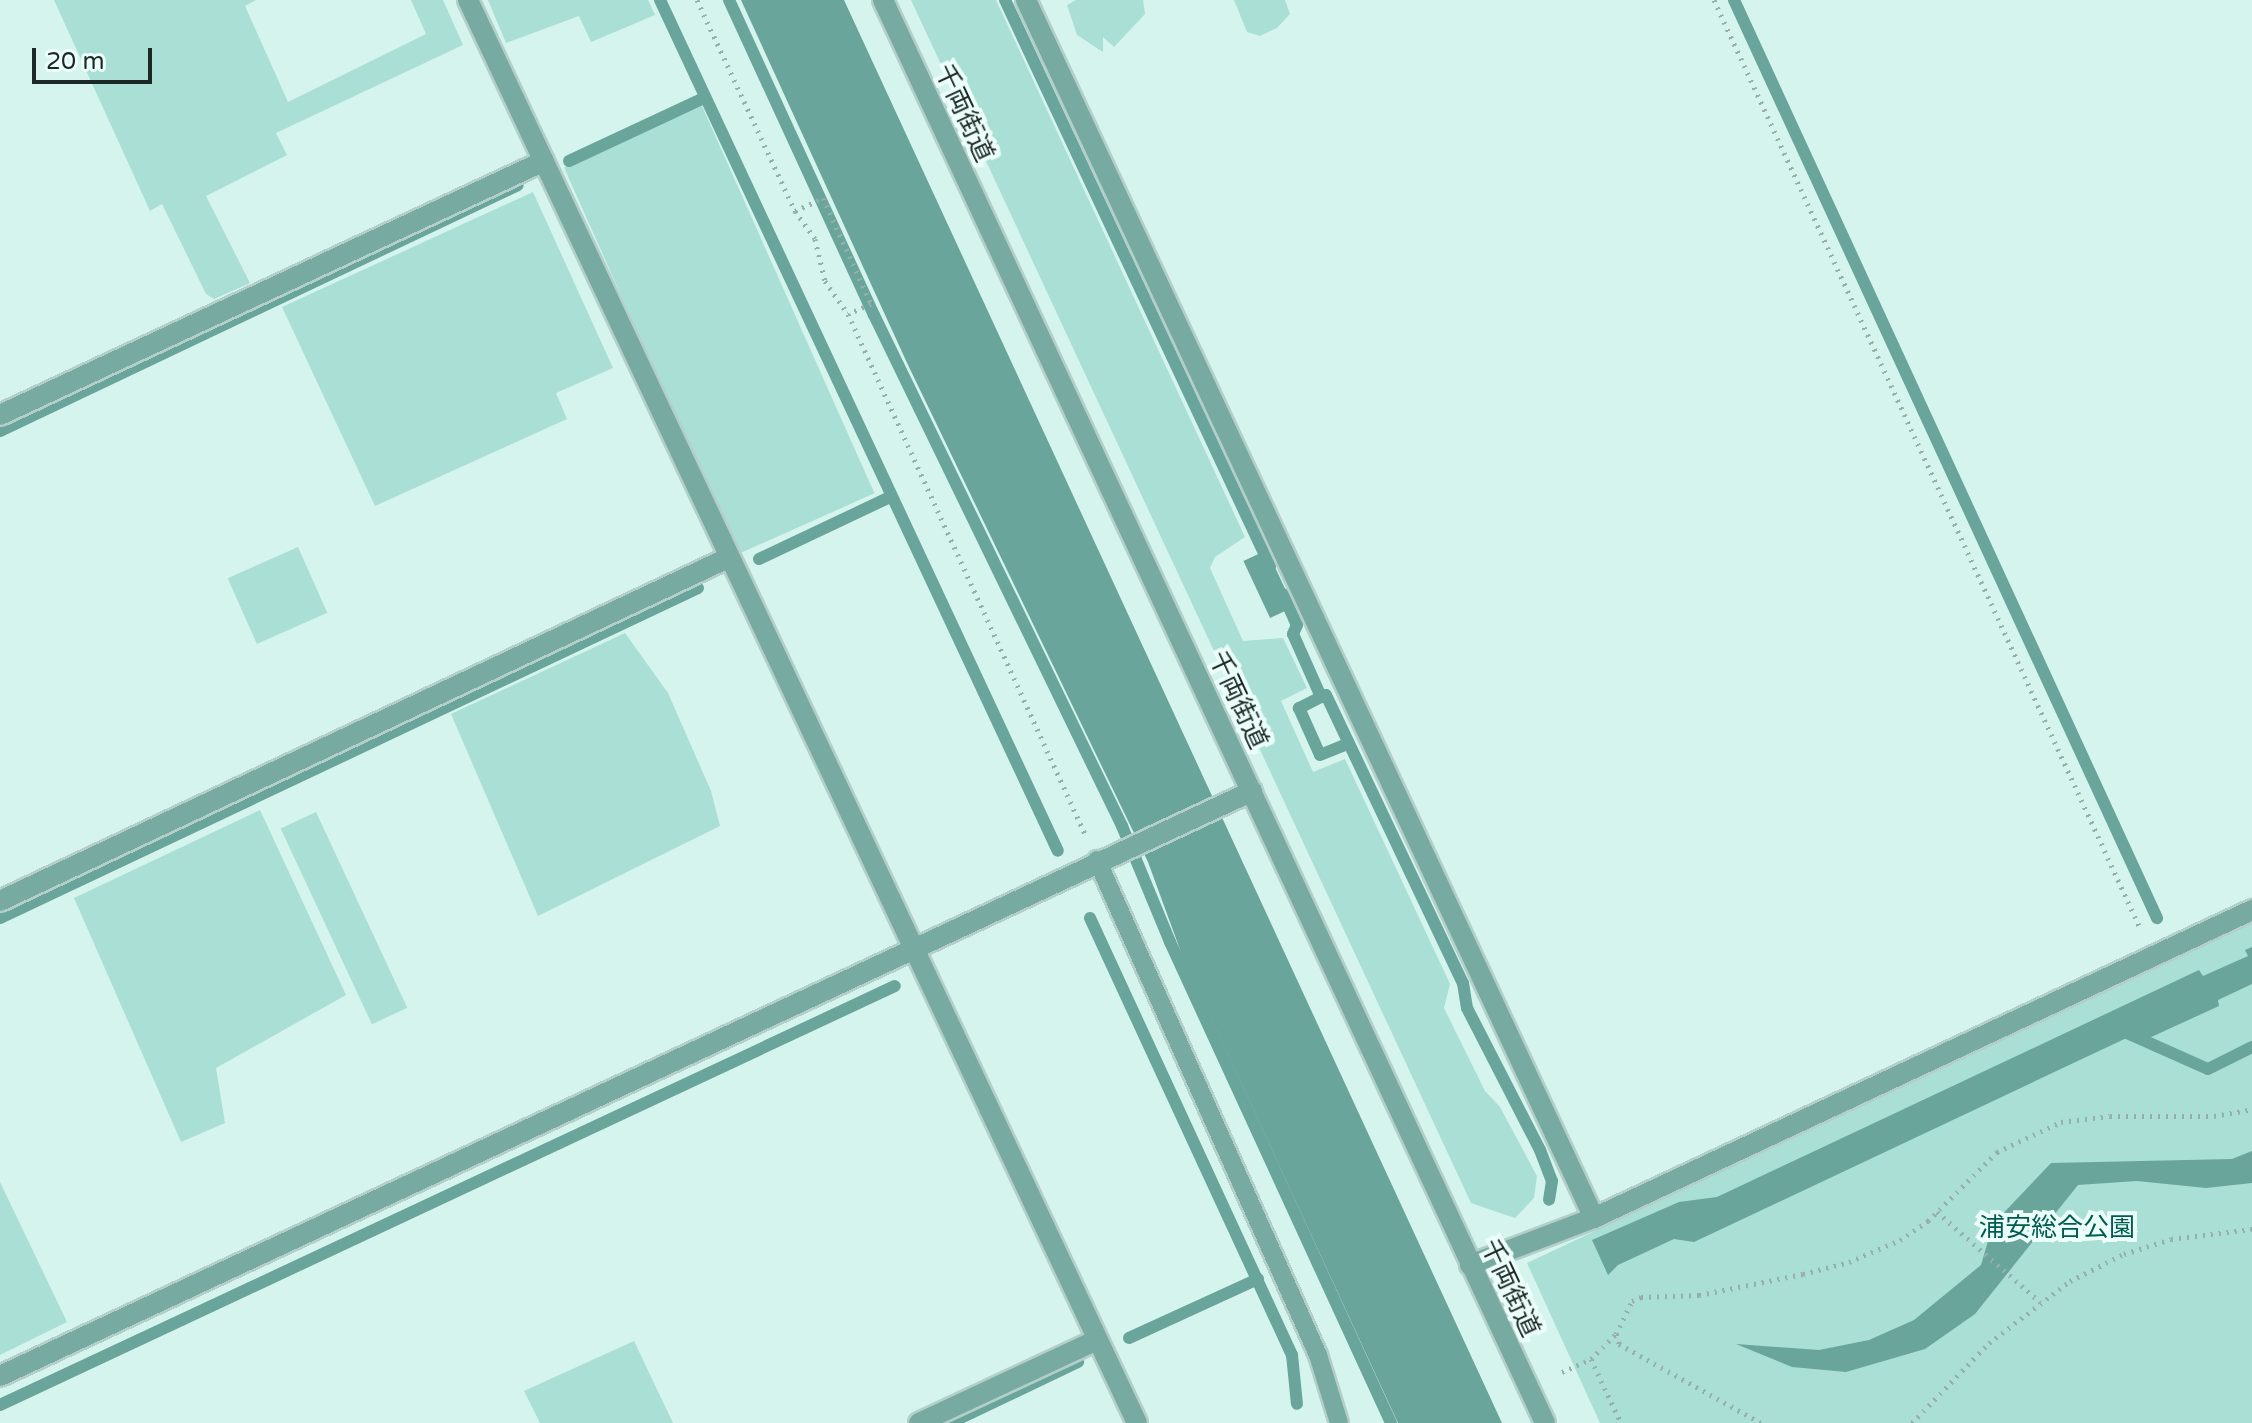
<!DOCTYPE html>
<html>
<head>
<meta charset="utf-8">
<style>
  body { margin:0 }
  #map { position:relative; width:2252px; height:1423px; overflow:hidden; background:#d5f4ee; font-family:"Varela Round","Noto Sans JP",sans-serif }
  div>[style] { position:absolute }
  .green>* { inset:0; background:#a9dfd5; transform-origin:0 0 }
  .water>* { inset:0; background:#69a59a; transform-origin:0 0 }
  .stream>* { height:12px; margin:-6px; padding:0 6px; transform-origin:6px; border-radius:6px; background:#69a59a }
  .path>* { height:5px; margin-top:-2.5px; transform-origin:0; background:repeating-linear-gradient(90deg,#96afaa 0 2px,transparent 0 8px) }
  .roads { filter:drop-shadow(2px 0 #b4cfca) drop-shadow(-2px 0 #b4cfca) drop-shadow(0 2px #b4cfca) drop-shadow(0 -2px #b4cfca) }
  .service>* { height:18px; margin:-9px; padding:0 9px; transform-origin:9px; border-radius:9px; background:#77aaa0 }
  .minor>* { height:20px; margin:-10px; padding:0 10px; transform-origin:10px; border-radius:10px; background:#77aaa0 }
  .tertiary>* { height:20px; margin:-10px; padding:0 10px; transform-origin:10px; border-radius:10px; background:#77aaa0 }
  span { translate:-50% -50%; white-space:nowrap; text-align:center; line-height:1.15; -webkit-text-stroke:8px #ecfefa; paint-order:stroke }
  .street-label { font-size:26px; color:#1c2826 }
  .park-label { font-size:26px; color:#025b51 }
  .scale { position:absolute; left:32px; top:48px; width:120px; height:36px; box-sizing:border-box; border:4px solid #1c2826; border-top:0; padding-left:10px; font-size:24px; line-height:28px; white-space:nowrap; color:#1c2826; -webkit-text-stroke:6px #ecfefa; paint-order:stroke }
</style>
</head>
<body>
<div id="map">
  <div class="green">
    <i style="clip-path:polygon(54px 0,256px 0,245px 6px,288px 102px,426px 34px,411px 0,443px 0,463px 45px,276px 133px,287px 155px,206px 196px,250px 283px,214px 299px,206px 294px,162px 204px,150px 211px)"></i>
    <i style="clip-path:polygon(488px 0,648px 0,655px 15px,591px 42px,579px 16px,506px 43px)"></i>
    <i style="clip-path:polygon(911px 0,996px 0,1245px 537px,1215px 557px,1210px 568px,1243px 641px,1283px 638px,1307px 688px,1281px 701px,1313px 772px,1345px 759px,1450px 984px,1444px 1008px,1485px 1091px,1500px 1107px,1537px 1176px,1534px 1198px,1515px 1218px,1471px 1203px)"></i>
    <i style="clip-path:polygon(1076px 0,1143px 0,1145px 14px,1114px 47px,1103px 37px,1103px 52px,1077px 35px,1067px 5px)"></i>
    <i style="clip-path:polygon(1234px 0,1285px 0,1290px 14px,1277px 28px,1260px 36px,1247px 32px)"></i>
    <i style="left:702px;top:106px;width:424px;height:151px;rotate:66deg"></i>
    <i style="clip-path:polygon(533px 192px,613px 368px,556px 393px,567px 419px,375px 506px,282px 307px)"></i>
    <i style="left:298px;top:547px;width:72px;height:77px;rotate:66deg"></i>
    <i style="clip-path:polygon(625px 633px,668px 693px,711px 791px,720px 826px,538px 916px,451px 714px)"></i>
    <i style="clip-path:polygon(260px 810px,346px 995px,216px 1068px,225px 1123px,181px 1142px,74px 898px)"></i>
    <i style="left:316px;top:812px;width:216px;height:39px;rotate:65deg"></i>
    <i style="clip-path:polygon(2252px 921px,2252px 1423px,1600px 1423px,1527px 1263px)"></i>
    <i style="clip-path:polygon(0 1182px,67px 1322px,0 1355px)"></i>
    <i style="clip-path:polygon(634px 1341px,673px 1423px,540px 1423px,524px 1391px)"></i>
  </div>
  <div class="water">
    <i style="clip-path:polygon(741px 0,844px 0,1502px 1423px,1398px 1423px,1182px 955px,1148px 862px,908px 365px)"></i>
    <i style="left:1267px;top:550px;width:63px;height:26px;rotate:65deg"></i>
    <i style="clip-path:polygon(2252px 947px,2252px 984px,2218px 1000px,2219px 1006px,2147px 1039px,2133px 1035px,1694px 1242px,1674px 1239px,1618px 1265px,1608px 1275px,1592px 1240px,1679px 1202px,1717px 1197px,2199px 970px,2203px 976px,2248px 956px,2245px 950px)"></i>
    <i style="clip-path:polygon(2252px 1151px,2252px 1183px,2206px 1188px,2137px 1181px,2078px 1185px,1975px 1314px,1925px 1349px,1846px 1372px,1792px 1367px,1736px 1344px,1819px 1350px,1869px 1340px,1914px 1320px,1981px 1265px,1993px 1224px,2051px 1163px,2232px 1159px)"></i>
  </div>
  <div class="stream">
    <i style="left:660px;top:0;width:939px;rotate:64.94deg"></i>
    <i style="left:729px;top:0;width:347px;rotate:65.3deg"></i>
    <i style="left:874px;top:315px;width:568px;rotate:64.11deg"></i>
    <i style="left:1122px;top:826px;width:126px;rotate:67.5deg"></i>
    <i style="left:1170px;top:942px;width:529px;rotate:65.32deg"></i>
    <i style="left:1005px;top:0;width:625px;rotate:64.91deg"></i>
    <i style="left:1734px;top:0;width:1011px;rotate:65.26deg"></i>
    <i style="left:569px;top:161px;width:149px;rotate:-25deg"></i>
    <i style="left:0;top:431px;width:573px;rotate:-25.4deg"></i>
    <i style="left:759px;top:559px;width:145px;rotate:-25.3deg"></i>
    <i style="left:1283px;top:594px;width:34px;rotate:66deg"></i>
    <i style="left:1297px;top:625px;width:10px;rotate:114deg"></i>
    <i style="left:1293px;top:634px;width:69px;rotate:66deg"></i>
    <i style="left:1321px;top:697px;width:5px;rotate:-22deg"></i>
    <i style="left:1326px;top:695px;width:319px;rotate:64.6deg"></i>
    <i style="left:1463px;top:983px;width:25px;rotate:81deg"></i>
    <i style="left:1467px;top:1008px;width:160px;rotate:62.8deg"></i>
    <i style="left:1540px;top:1150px;width:33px;rotate:69deg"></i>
    <i style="left:1552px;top:1181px;width:19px;rotate:99deg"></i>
    <i style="left:1321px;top:697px;width:25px;rotate:153deg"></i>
    <i style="left:1299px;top:708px;width:51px;rotate:65.9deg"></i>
    <i style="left:1320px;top:755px;width:31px;rotate:-22deg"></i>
    <i style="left:0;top:918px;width:772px;rotate:-25.3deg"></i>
    <i style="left:1090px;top:918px;width:481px;rotate:65.2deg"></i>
    <i style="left:1292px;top:1355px;width:49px;rotate:84.2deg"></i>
    <i style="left:2118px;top:1029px;width:98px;rotate:24deg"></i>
    <i style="left:2208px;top:1069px;width:49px;rotate:-26.6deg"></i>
    <i style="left:1129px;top:1338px;width:142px;rotate:-24.6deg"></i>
    <i style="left:0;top:1405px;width:988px;rotate:-25.09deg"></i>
    <i style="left:950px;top:1423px;width:142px;rotate:-25.5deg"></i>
  </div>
  <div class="path">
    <i style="left:697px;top:0;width:233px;rotate:65.1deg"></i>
    <i style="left:795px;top:211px;width:34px;rotate:54deg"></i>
    <i style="left:815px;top:239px;width:43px;rotate:76.6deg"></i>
    <i style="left:825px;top:281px;width:40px;rotate:55.1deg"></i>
    <i style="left:848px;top:314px;width:571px;rotate:65.5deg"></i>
    <i style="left:1714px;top:0;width:1023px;rotate:65.34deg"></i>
    <i style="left:795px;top:211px;width:31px;rotate:-25deg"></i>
    <i style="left:823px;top:198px;width:116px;rotate:65.6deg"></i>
    <i style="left:871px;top:304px;width:25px;rotate:157deg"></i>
    <i style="left:1937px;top:1212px;width:137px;rotate:41.1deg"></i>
    <i style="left:1616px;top:1334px;width:10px;rotate:73deg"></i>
    <i style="left:1619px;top:1344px;width:162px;rotate:29.1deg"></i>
    <i style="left:1591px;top:1359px;width:71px;rotate:64.9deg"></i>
    <i style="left:1562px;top:1372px;width:32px;rotate:-24deg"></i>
    <i style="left:1591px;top:1359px;width:35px;rotate:-45deg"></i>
    <i style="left:1616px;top:1334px;width:37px;rotate:-64deg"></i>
    <i style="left:1632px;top:1301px;width:10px;rotate:-24deg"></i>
    <i style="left:1641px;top:1297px;width:58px;rotate:-2deg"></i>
    <i style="left:1699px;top:1295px;width:106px;rotate:-11.4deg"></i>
    <i style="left:1803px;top:1274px;width:48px;rotate:-14.6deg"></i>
    <i style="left:1849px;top:1262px;width:56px;rotate:-23.3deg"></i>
    <i style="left:1900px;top:1240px;width:34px;rotate:-34deg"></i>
    <i style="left:1928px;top:1221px;width:98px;rotate:-45deg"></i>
    <i style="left:1997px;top:1152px;width:71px;rotate:-25.1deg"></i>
    <i style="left:2061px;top:1122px;width:49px;rotate:-7deg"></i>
    <i style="left:2110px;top:1116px;width:104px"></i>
    <i style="left:2214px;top:1116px;width:39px;rotate:-10deg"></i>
    <i style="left:1912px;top:1423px;width:111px;rotate:-46.1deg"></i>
    <i style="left:1989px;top:1343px;width:102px;rotate:-37.4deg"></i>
    <i style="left:2070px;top:1281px;width:60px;rotate:-26.6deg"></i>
    <i style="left:2124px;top:1254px;width:49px;rotate:-17.7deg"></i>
    <i style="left:2171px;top:1239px;width:82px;rotate:-7deg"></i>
  </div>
  <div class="roads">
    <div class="service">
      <i style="left:1097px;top:860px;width:542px;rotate:65.94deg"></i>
      <i style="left:1318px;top:1355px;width:71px;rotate:72.8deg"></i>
    </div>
    <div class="minor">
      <i style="left:468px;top:0;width:1572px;rotate:64.82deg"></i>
      <i style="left:1026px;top:0;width:1344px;rotate:65deg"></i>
      <i style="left:0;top:415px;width:600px;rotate:-25.03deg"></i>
      <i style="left:0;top:901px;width:805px;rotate:-25.23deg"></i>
      <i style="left:1470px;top:1265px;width:133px;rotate:-20.8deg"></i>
      <i style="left:1594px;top:1218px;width:727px;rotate:-25.08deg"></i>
      <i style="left:0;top:1376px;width:1382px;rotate:-25.04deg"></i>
      <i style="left:919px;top:1423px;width:196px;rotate:-25deg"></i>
    </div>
    <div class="tertiary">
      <i style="left:883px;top:0;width:1569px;rotate:65.05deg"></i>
    </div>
  </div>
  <div class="street-label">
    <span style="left:964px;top:113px;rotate:65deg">千両街道</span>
    <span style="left:1238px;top:700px;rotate:65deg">千両街道</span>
    <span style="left:1510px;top:1288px;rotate:65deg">千両街道</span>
  </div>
  <div class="park-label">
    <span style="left:2057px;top:1228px">浦安総合公園</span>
  </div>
  <div class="scale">20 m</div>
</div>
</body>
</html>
